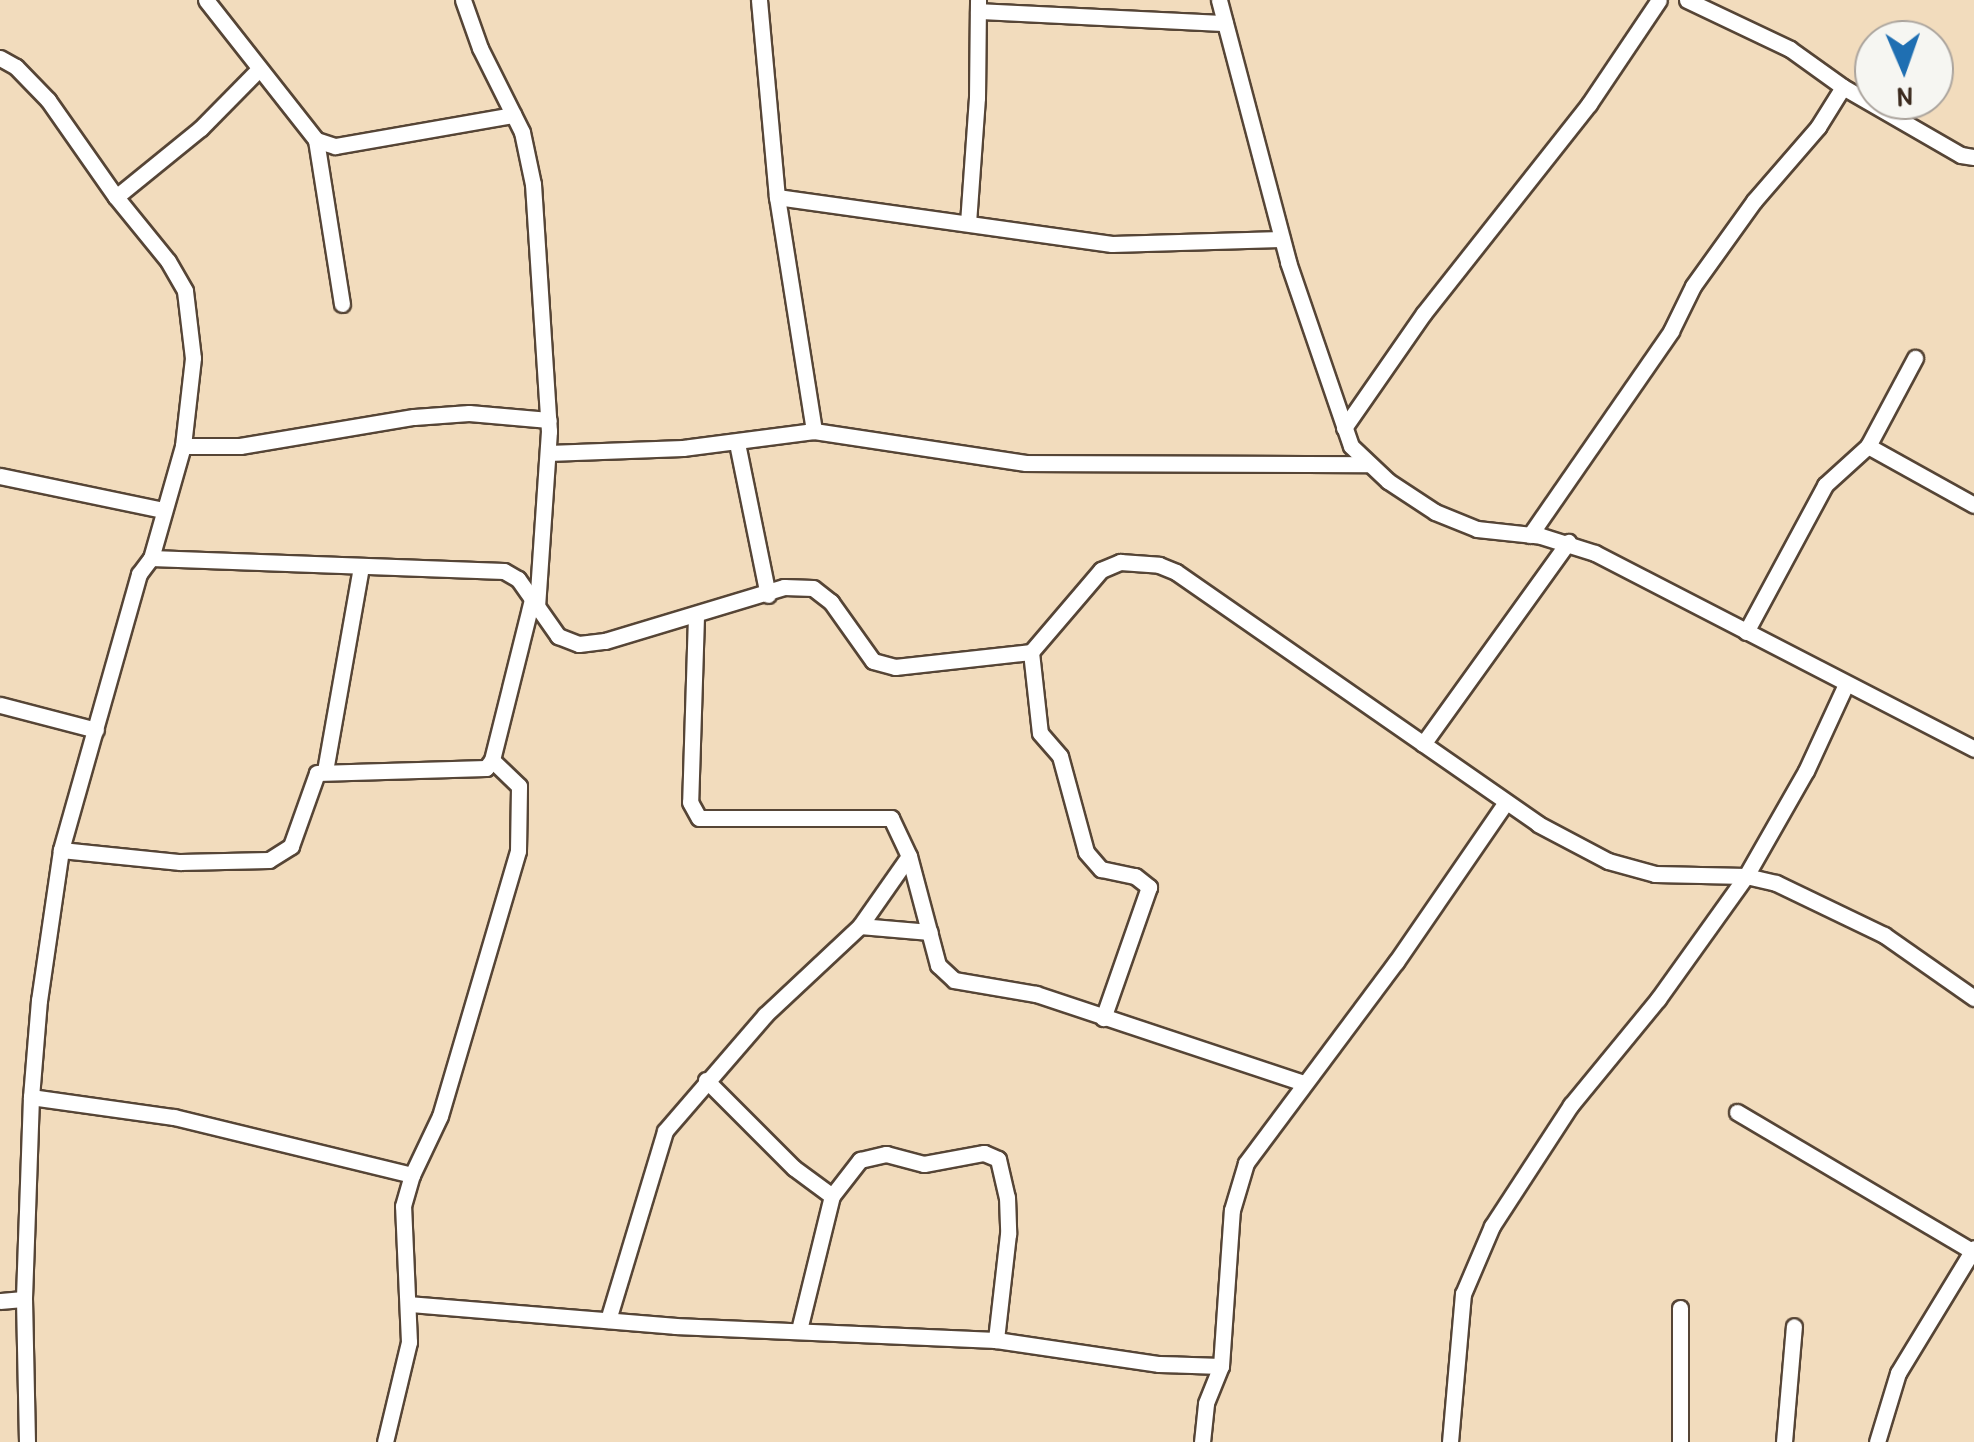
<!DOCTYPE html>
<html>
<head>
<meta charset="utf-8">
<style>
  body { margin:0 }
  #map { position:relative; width:1974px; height:1442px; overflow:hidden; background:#f2dcbd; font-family:"Patrick Hand",sans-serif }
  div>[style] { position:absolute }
  .roads { filter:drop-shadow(2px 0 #564536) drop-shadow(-2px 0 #564536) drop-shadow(0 2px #564536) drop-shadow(0 -2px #564536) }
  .minor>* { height:15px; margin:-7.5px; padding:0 7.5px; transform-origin:7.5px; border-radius:7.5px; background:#fff }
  span { translate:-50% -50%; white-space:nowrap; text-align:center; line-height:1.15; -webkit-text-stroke:8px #f6f6f2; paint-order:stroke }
  .north { position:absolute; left:1854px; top:20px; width:100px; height:100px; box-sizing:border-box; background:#f6f6f2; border:2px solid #aba49d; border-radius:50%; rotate:178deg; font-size:28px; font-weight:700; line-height:40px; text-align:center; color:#3b2a1e }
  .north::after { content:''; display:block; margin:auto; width:35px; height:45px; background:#1f6fb2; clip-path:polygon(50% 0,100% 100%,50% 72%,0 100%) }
</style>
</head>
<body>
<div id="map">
  <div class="roads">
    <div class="minor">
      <i style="left:206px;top:0;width:178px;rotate:51.8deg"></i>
      <i style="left:316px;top:140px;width:20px;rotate:18deg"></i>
      <i style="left:335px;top:146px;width:181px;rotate:-9.9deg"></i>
      <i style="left:463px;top:0;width:51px;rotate:70.5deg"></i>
      <i style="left:480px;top:48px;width:94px;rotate:63.4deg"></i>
      <i style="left:522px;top:132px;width:53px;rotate:78.1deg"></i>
      <i style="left:533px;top:184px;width:248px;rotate:86.3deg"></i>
      <i style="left:549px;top:431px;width:176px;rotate:93.9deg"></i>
      <i style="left:759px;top:0;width:198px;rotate:84.8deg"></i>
      <i style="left:777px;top:197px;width:237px;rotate:81deg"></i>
      <i style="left:1219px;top:0;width:271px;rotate:75.2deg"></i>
      <i style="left:1288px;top:262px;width:194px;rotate:71.1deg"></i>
      <i style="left:1351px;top:446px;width:51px;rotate:43.4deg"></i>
      <i style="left:1388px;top:481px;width:56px;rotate:33.4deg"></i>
      <i style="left:1435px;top:512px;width:45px;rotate:22deg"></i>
      <i style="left:1477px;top:529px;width:64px;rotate:6.2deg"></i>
      <i style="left:1541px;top:536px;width:57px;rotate:17.5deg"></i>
      <i style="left:1595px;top:553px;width:427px;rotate:27.3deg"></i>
      <i style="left:1687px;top:0;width:114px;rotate:25.4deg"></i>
      <i style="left:1790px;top:49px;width:65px;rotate:35.6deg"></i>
      <i style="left:1843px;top:87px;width:136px;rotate:30deg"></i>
      <i style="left:1961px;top:155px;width:13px;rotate:9deg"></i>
      <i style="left:978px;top:11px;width:247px;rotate:2.8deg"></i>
      <i style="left:0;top:58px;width:18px;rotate:29deg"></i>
      <i style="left:16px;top:67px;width:46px;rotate:45.9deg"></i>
      <i style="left:48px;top:100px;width:118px;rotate:55deg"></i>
      <i style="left:116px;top:197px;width:82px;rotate:50.9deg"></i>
      <i style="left:168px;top:261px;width:34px;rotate:60deg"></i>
      <i style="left:185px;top:291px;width:67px;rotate:83.2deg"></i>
      <i style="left:193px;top:358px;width:89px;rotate:96.5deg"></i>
      <i style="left:183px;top:446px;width:116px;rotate:105.9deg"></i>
      <i style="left:151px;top:558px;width:20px;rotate:127deg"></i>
      <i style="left:139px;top:574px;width:287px;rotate:105.8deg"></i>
      <i style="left:61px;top:850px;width:152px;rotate:98.3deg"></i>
      <i style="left:39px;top:1000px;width:97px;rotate:94.7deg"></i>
      <i style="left:31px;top:1097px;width:202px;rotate:92deg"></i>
      <i style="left:24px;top:1299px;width:143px;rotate:88.8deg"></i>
      <i style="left:316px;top:140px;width:166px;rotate:81deg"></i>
      <i style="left:116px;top:197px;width:109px;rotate:-39.1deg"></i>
      <i style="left:201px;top:128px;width:83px;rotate:-45.5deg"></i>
      <i style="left:777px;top:197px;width:338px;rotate:8deg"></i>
      <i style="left:1112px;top:244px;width:170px;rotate:-1.7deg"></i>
      <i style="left:968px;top:223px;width:125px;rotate:-85.9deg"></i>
      <i style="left:977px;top:98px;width:98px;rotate:-89.4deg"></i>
      <i style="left:1344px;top:428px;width:140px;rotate:-55.2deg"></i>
      <i style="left:1424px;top:313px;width:266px;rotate:-51.7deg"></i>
      <i style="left:1589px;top:104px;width:125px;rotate:-56.1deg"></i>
      <i style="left:737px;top:443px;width:155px;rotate:78.5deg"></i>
      <i style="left:183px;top:446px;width:57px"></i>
      <i style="left:240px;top:446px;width:176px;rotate:-9.5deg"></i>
      <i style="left:414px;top:417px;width:55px;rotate:-4.2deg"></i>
      <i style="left:469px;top:413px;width:80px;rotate:5deg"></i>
      <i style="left:1868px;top:446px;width:121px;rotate:29.1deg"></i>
      <i style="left:548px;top:453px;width:135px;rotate:-2.1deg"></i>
      <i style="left:683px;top:448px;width:132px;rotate:-7.4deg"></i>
      <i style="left:814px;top:431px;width:214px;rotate:8.6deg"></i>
      <i style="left:1026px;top:463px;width:343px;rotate:0.2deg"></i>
      <i style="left:0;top:476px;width:167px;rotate:11.8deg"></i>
      <i style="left:1530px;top:535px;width:248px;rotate:-55.3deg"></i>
      <i style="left:1671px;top:331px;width:50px;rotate:-63.9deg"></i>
      <i style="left:1693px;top:286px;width:105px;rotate:-54.3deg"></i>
      <i style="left:1754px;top:201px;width:98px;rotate:-49.1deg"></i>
      <i style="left:1818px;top:127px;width:47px;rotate:-58deg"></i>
      <i style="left:151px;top:558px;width:353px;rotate:2.1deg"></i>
      <i style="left:504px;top:571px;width:16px;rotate:30deg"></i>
      <i style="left:518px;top:579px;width:70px;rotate:54.9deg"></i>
      <i style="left:558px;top:636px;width:22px;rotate:21deg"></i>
      <i style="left:579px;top:644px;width:26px;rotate:-7deg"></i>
      <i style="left:605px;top:641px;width:187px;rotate:-16.8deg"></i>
      <i style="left:784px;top:587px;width:29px;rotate:2deg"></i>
      <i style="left:813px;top:588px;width:23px;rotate:38deg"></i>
      <i style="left:831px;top:602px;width:72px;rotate:54.6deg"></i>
      <i style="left:873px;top:661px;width:23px;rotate:15deg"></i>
      <i style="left:895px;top:667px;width:137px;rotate:-6.3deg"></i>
      <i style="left:1031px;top:652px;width:108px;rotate:-49.5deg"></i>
      <i style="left:1101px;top:570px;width:21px;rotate:-23deg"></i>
      <i style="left:1120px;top:562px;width:39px;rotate:4deg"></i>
      <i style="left:1159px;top:565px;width:18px;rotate:22deg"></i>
      <i style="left:1176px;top:572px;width:441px;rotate:34.8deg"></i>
      <i style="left:1538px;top:824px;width:79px;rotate:27.9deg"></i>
      <i style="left:1608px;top:861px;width:49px;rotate:15.5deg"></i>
      <i style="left:1655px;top:874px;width:91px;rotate:1.3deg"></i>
      <i style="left:1746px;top:876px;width:31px;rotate:13deg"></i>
      <i style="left:1776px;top:883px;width:120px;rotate:25.7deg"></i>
      <i style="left:1884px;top:935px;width:110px;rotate:35deg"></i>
      <i style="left:696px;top:616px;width:186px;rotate:91.8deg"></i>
      <i style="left:690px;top:802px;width:18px;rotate:61deg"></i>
      <i style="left:699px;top:818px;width:192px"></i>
      <i style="left:891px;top:818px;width:42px;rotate:64.7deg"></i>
      <i style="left:909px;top:856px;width:113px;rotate:75.1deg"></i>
      <i style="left:938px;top:965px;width:22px;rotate:43deg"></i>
      <i style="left:954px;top:980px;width:83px;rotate:9.7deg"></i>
      <i style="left:1036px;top:994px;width:282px;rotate:18.4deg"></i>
      <i style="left:1746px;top:632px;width:167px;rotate:-61.7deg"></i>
      <i style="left:1825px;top:485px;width:58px;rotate:-42.2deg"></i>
      <i style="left:1868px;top:446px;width:100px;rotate:-61.9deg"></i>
      <i style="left:1031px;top:652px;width:81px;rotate:83.7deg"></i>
      <i style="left:1040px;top:733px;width:30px;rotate:49deg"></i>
      <i style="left:1060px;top:756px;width:99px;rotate:74.8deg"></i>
      <i style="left:1086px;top:852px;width:23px;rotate:49deg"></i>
      <i style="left:1101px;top:869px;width:35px;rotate:12deg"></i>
      <i style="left:1135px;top:876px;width:18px;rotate:38deg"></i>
      <i style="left:1149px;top:887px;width:139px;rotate:109.3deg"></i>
      <i style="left:0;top:705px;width:99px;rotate:14.6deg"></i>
      <i style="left:1423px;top:744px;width:249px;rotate:-54.3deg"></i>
      <i style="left:325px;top:771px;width:207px;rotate:-80deg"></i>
      <i style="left:61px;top:850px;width:120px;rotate:5.8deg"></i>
      <i style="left:180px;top:862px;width:89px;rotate:-1.3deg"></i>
      <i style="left:269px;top:860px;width:26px;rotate:-32deg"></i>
      <i style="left:291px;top:846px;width:77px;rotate:-70.4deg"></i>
      <i style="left:317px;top:773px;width:169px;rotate:-1.7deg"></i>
      <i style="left:486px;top:768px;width:10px;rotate:-53deg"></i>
      <i style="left:492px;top:760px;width:165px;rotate:-76deg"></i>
      <i style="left:860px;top:926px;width:70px;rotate:4.9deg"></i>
      <i style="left:706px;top:1080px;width:124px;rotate:45deg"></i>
      <i style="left:794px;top:1168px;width:47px;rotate:36.4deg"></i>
      <i style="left:31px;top:1097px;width:144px;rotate:8deg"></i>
      <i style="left:174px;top:1117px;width:245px;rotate:13.7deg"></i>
      <i style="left:1737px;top:1112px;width:273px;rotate:30.6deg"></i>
      <i style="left:0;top:1301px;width:24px;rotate:-5deg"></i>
      <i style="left:409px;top:1304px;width:267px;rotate:4.7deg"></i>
      <i style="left:675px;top:1326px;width:321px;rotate:2.5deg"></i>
      <i style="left:996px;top:1340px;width:165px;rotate:8.4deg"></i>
      <i style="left:1159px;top:1364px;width:62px;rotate:1.8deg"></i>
      <i style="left:1680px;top:1308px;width:134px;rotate:90deg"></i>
      <i style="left:608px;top:1320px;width:197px;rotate:-73.2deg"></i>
      <i style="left:665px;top:1131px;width:153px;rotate:-49.2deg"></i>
      <i style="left:765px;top:1015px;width:130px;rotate:-43.1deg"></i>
      <i style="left:860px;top:926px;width:85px;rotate:-55deg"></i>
      <i style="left:799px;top:1330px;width:138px;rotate:-76.2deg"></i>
      <i style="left:832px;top:1196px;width:46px;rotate:-52.1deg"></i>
      <i style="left:860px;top:1160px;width:27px;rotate:-13deg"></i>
      <i style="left:886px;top:1154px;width:39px;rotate:15deg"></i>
      <i style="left:924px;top:1164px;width:61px;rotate:-10.4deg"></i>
      <i style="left:984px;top:1153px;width:15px;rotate:23deg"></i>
      <i style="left:998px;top:1159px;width:39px;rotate:77deg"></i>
      <i style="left:1007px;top:1197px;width:37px;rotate:88deg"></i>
      <i style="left:1008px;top:1234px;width:107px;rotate:96.5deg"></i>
      <i style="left:385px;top:1442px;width:103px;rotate:-76.5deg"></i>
      <i style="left:409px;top:1342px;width:136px;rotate:-92.5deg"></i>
      <i style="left:403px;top:1206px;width:32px;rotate:-74deg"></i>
      <i style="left:412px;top:1175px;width:65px;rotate:-64.6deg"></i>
      <i style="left:440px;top:1116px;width:276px;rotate:-73.6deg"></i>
      <i style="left:518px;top:851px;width:65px;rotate:-89.1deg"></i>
      <i style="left:519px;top:786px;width:37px;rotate:-136deg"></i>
      <i style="left:1202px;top:1442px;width:39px;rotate:-84deg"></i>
      <i style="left:1206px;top:1403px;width:40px;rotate:-68deg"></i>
      <i style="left:1221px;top:1366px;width:156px;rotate:-86deg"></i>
      <i style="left:1232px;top:1210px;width:49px;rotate:-73.4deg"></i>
      <i style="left:1246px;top:1163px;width:251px;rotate:-53.3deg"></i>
      <i style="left:1396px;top:962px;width:194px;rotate:-55.5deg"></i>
      <i style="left:1450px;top:1442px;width:149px;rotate:-85deg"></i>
      <i style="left:1463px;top:1294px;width:74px;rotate:-66.9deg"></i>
      <i style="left:1492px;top:1226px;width:145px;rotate:-56.9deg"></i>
      <i style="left:1571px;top:1105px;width:137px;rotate:-50.6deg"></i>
      <i style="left:1658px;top:999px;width:151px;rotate:-54.4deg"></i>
      <i style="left:1746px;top:876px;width:121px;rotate:-60.3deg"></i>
      <i style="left:1806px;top:771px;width:96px;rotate:-65.3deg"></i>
      <i style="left:1784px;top:1442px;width:116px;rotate:-85.1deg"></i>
      <i style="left:1877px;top:1442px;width:72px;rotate:-73.1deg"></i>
      <i style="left:1898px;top:1373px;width:146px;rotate:-58.7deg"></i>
    </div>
  </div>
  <div class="north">N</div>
</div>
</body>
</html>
